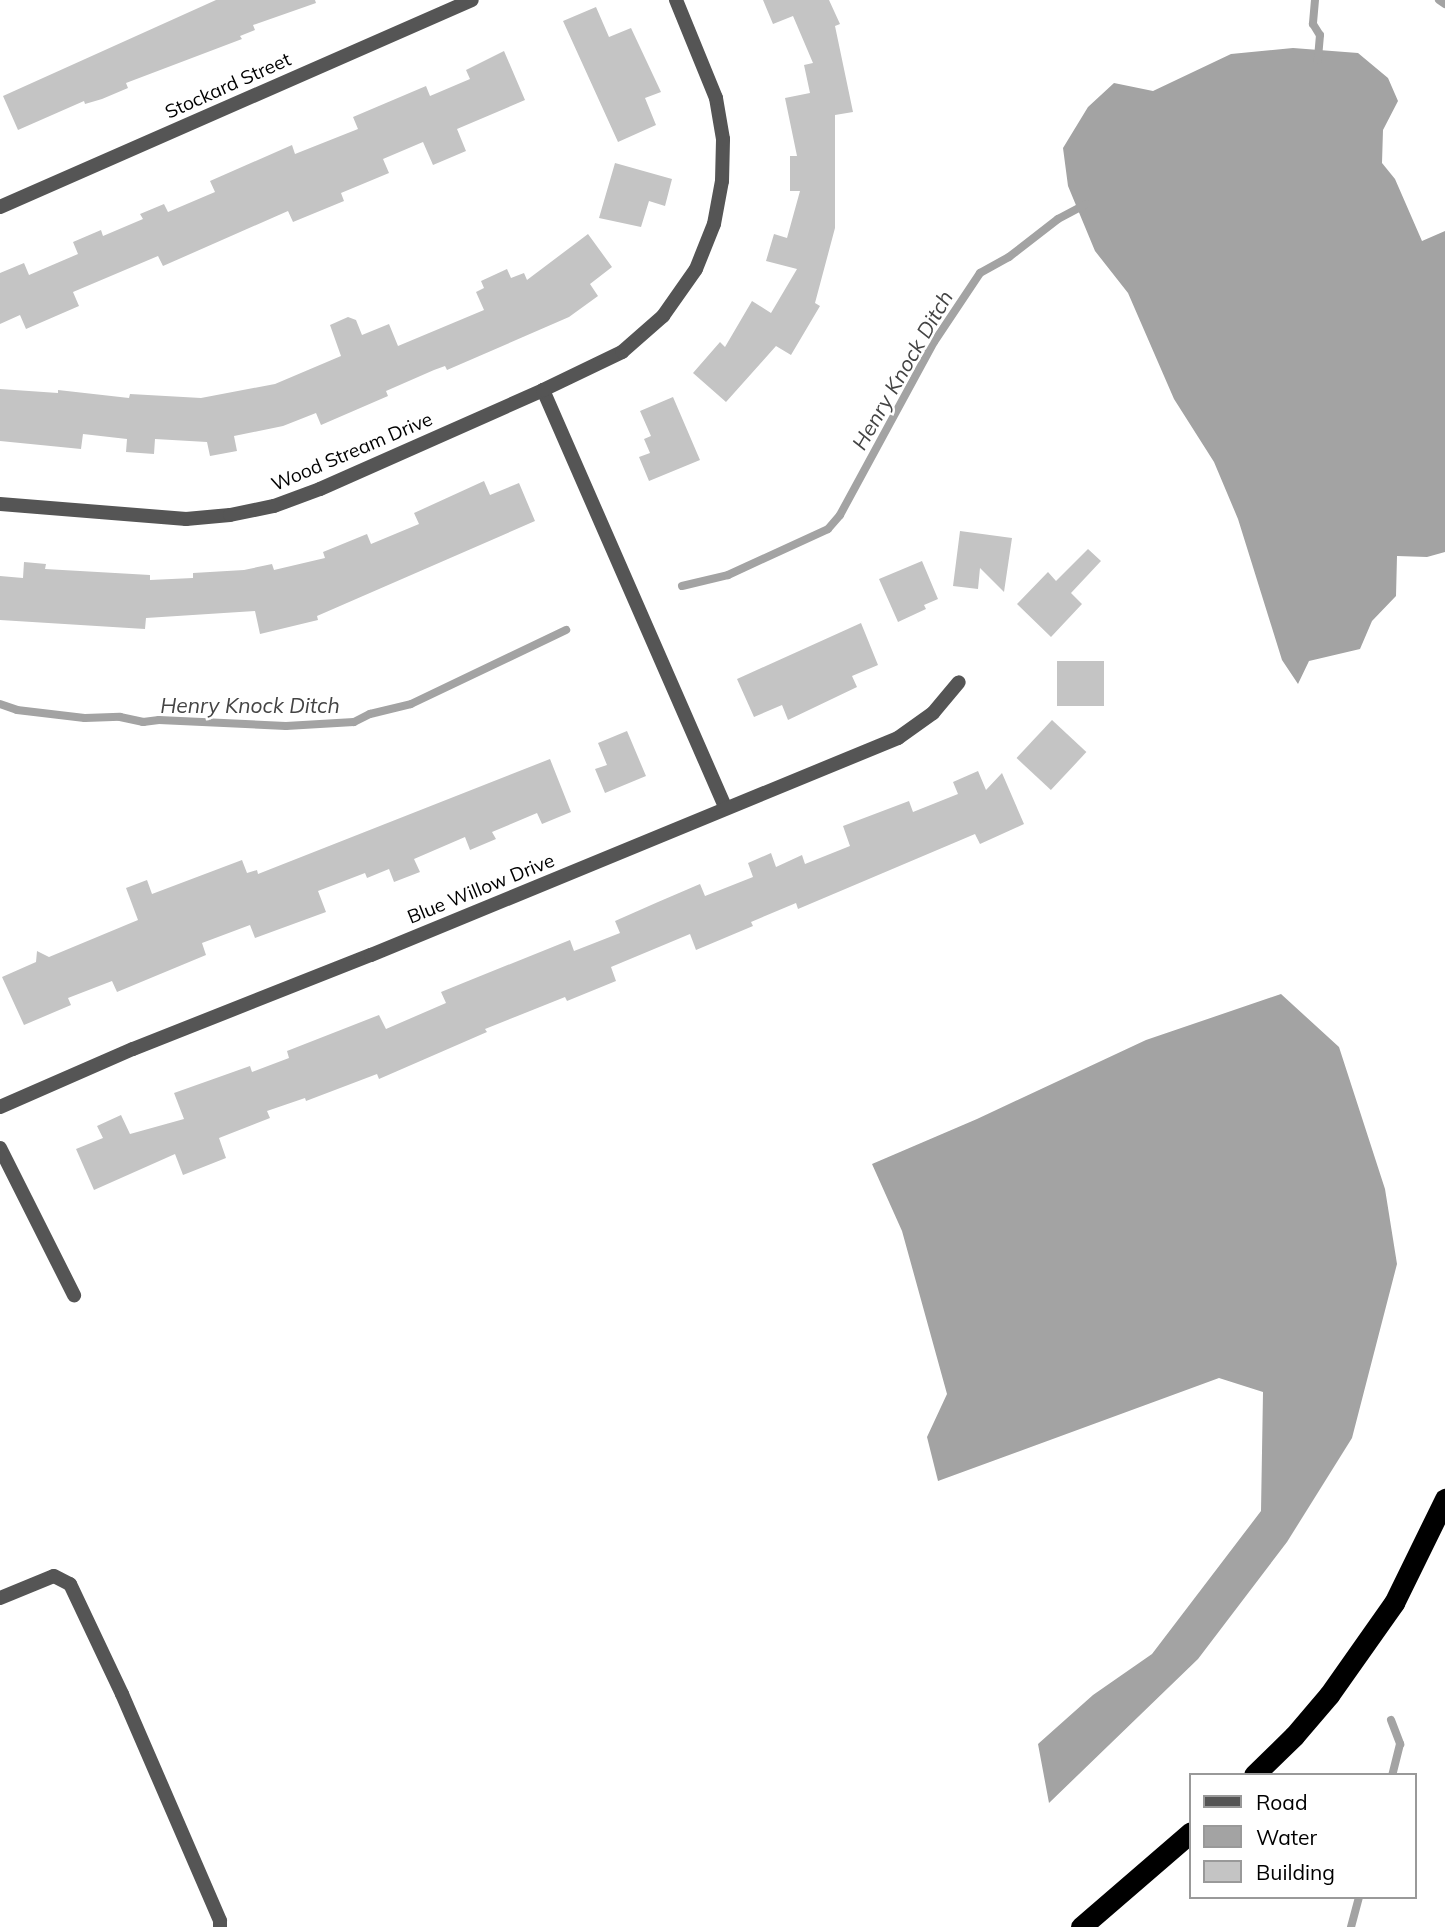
<!DOCTYPE html>
<html>
<head>
<meta charset="utf-8">
<style>
  body { margin:0 }
  #map { position:relative; width:1445px; height:1927px; overflow:hidden; background:#fff; font-family:Mulish,sans-serif }
  div>[style] { position:absolute }
  .water>* { inset:0; background:#a3a3a3 }
  .stream>* { height:8px; margin:-4px; padding:0 4px; transform-origin:4px; border-radius:4px; background:#a3a3a3 }
  .building>* { inset:0; background:#c4c4c4; transform-origin:0 0 }
  .lane>* { height:14px; margin:-7px; padding:0 7px; transform-origin:7px; border-radius:7px; background:#555 }
  .street>* { height:14px; margin:-7px; padding:0 7px; transform-origin:7px; border-radius:7px; background:#555 }
  .highway>* { height:21px; margin:-10.5px; padding:0 10.5px; transform-origin:10.5px; border-radius:10.5px; background:#000 }
  span { translate:-50% -50%; white-space:nowrap; text-align:center; line-height:1.15; -webkit-text-stroke:5px #fff; paint-order:stroke }
  .street-label { font-size:19px; color:#000 }
  .water-label { font-size:21px; color:#444; font-style:italic }
  .legend { position:absolute; left:1189px; top:1773px; width:228px; height:126px; box-sizing:border-box; background:#fff; border:2px solid #999; margin:0; padding:9px 12px; list-style:none; font-size:21px; color:#000 }
  .legend li { display:flex; align-items:center; gap:14px; height:35px }
  .legend b { width:35px; border:2px solid #999 }
</style>
</head>
<body>
<div id="map">
  <div class="water">
    <i style="clip-path:polygon(1293px 48px,1358px 53px,1388px 78px,1398px 101px,1383px 130px,1382px 163px,1395px 179px,1422px 241px,1445px 231px,1445px 552px,1427px 557px,1397px 556px,1396px 596px,1372px 621px,1360px 649px,1309px 661px,1298px 684px,1282px 660px,1238px 519px,1214px 462px,1174px 399px,1128px 293px,1095px 251px,1068px 186px,1063px 148px,1088px 107px,1114px 83px,1153px 91px,1231px 54px)"></i>
    <i style="clip-path:polygon(1281px 994px,1339px 1047px,1385px 1189px,1397px 1264px,1352px 1438px,1287px 1542px,1198px 1659px,1049px 1803px,1038px 1744px,1093px 1695px,1152px 1654px,1261px 1511px,1263px 1392px,1219px 1378px,938px 1481px,927px 1437px,947px 1394px,902px 1231px,872px 1164px,977px 1119px,1146px 1040px)"></i>
  </div>
  <div class="stream">
    <i style="left:1315px;top:0;width:24px;rotate:95deg"></i>
    <i style="left:1313px;top:24px;width:13px;rotate:58deg"></i>
    <i style="left:1320px;top:35px;width:25px;rotate:95deg"></i>
    <i style="left:1439px;top:0;width:7px;rotate:34deg"></i>
    <i style="left:682px;top:586px;width:47px;rotate:-13.4deg"></i>
    <i style="left:728px;top:575px;width:110px;rotate:-24.7deg"></i>
    <i style="left:828px;top:529px;width:18px;rotate:-49deg"></i>
    <i style="left:840px;top:515px;width:197px;rotate:-61.5deg"></i>
    <i style="left:934px;top:342px;width:83px;rotate:-56.3deg"></i>
    <i style="left:980px;top:273px;width:33px;rotate:-29deg"></i>
    <i style="left:1009px;top:257px;width:62px;rotate:-37.8deg"></i>
    <i style="left:1058px;top:219px;width:32px;rotate:-28deg"></i>
    <i style="left:0;top:704px;width:18px;rotate:19deg"></i>
    <i style="left:17px;top:710px;width:68px;rotate:6.7deg"></i>
    <i style="left:85px;top:718px;width:35px;rotate:-2deg"></i>
    <i style="left:120px;top:717px;width:24px;rotate:12deg"></i>
    <i style="left:143px;top:722px;width:16px;rotate:-7deg"></i>
    <i style="left:159px;top:720px;width:127px;rotate:2.7deg"></i>
    <i style="left:286px;top:726px;width:68px;rotate:-3.4deg"></i>
    <i style="left:354px;top:722px;width:18px;rotate:-27deg"></i>
    <i style="left:370px;top:714px;width:42px;rotate:-13.7deg"></i>
    <i style="left:411px;top:704px;width:172px;rotate:-25.5deg"></i>
    <i style="left:1391px;top:1720px;width:26px;rotate:69deg"></i>
    <i style="left:1400px;top:1744px;width:32px;rotate:104deg"></i>
    <i style="left:1351px;top:1927px;width:31px;rotate:-75deg"></i>
  </div>
  <div class="building">
    <i style="clip-path:polygon(216px 0,315px 0,316px 3px,253px 25px,255px 30px,240px 36px,242px 39px,126px 83px,128px 88px,102px 99px,85px 104px,84px 101px,18px 130px,3px 96px)"></i>
    <i style="clip-path:polygon(763px 0,829px 0,840px 24px,835px 26px,853px 112px,835px 115px,835px 228px,815px 303px,820px 306px,791px 355px,776px 346px,726px 402px,693px 373px,720px 342px,725px 347px,752px 301px,771px 313px,797px 269px,766px 261px,774px 234px,787px 238px,800px 191px,790px 191px,790px 156px,797px 156px,785px 98px,810px 93px,804px 65px,813px 63px,793px 16px,773px 24px)"></i>
    <i style="clip-path:polygon(596px 7px,609px 37px,631px 28px,661px 92px,645px 98px,656px 125px,618px 142px,563px 21px)"></i>
    <i style="clip-path:polygon(504px 51px,525px 100px,457px 129px,466px 151px,433px 165px,423px 142px,383px 159px,389px 173px,341px 193px,344px 201px,293px 222px,288px 211px,163px 266px,158px 256px,73px 292px,79px 306px,26px 329px,20px 315px,0 324px,0 273px,24px 263px,29px 275px,78px 254px,73px 242px,101px 230px,103px 236px,143px 219px,140px 214px,164px 204px,168px 212px,215px 192px,210px 181px,292px 145px,295px 154px,358px 129px,353px 117px,426px 86px,430px 96px,470px 79px,466px 70px)"></i>
    <i style="clip-path:polygon(615px 163px,672px 179px,665px 206px,649px 201px,641px 227px,599px 218px)"></i>
    <i style="clip-path:polygon(588px 234px,612px 267px,590px 284px,598px 296px,569px 317px,447px 370px,445px 366px,434px 370px,386px 391px,388px 396px,321px 425px,316px 413px,283px 426px,234px 436px,237px 451px,210px 456px,207px 442px,155px 439px,154px 454px,126px 452px,127px 439px,83px 434px,81px 449px,0 441px,0 389px,58px 393px,58px 390px,129px 398px,130px 394px,201px 398px,275px 384px,341px 356px,330px 325px,348px 317px,356px 320px,362px 335px,389px 324px,398px 346px,484px 310px,476px 292px,484px 288px,481px 281px,507px 269px,511px 278px,524px 273px,527px 280px)"></i>
    <i style="clip-path:polygon(673px 397px,700px 460px,649px 481px,639px 457px,650px 453px,644px 439px,651px 436px,640px 411px)"></i>
    <i style="clip-path:polygon(484px 481px,490px 495px,519px 483px,535px 521px,317px 616px,318px 620px,260px 634px,255px 611px,146px 618px,145px 629px,0 620px,0 576px,23px 578px,24px 562px,46px 564px,45px 569px,150px 575px,150px 580px,193px 578px,193px 573px,244px 570px,272px 564px,274px 570px,325px 558px,323px 552px,367px 534px,371px 544px,419px 524px,414px 513px)"></i>
    <i style="clip-path:polygon(960px 531px,1012px 538px,1004px 592px,980px 568px,978px 589px,953px 586px)"></i>
    <i style="clip-path:polygon(1088px 549px,1101px 561px,1071px 593px,1082px 604px,1051px 637px,1017px 604px,1048px 572px,1056px 581px)"></i>
    <i style="clip-path:polygon(922px 561px,938px 599px,924px 605px,926px 609px,898px 622px,879px 579px)"></i>
    <i style="clip-path:polygon(861px 623px,878px 665px,852px 676px,857px 687px,788px 720px,782px 705px,754px 717px,737px 679px)"></i>
    <i style="left:1057px;top:661px;width:47px;height:45px"></i>
    <i style="left:1052px;top:720px;width:47px;height:52px;rotate:43deg"></i>
    <i style="clip-path:polygon(627px 731px,646px 776px,605px 793px,595px 769px,607px 765px,598px 743px)"></i>
    <i style="clip-path:polygon(550px 759px,571px 812px,542px 824px,537px 813px,492px 832px,496px 839px,470px 850px,465px 837px,414px 859px,420px 872px,394px 882px,389px 869px,367px 878px,365px 873px,318px 891px,326px 912px,255px 938px,250px 925px,202px 943px,206px 955px,117px 992px,112px 981px,68px 998px,71px 1005px,24px 1025px,2px 977px,36px 962px,37px 951px,49px 957px,138px 920px,126px 888px,147px 880px,152px 894px,242px 860px,247px 873px,257px 870px,258px 874px)"></i>
    <i style="clip-path:polygon(978px 771px,986px 790px,1002px 773px,1024px 824px,980px 844px,975px 834px,798px 909px,796px 903px,751px 922px,753px 926px,696px 950px,690px 934px,611px 967px,616px 981px,567px 1001px,565px 997px,485px 1029px,487px 1032px,379px 1079px,377px 1074px,306px 1101px,305px 1098px,267px 1111px,270px 1118px,219px 1138px,226px 1158px,183px 1175px,175px 1154px,94px 1190px,76px 1149px,103px 1138px,97px 1126px,121px 1115px,130px 1134px,184px 1119px,174px 1093px,250px 1066px,252px 1072px,289px 1058px,287px 1051px,379px 1015px,386px 1029px,446px 1003px,441px 992px,468px 981px,570px 940px,574px 951px,620px 933px,615px 921px,658px 902px,700px 884px,705px 896px,753px 877px,748px 863px,771px 853px,776px 867px,802px 855px,805px 864px,850px 846px,843px 826px,909px 801px,913px 812px,958px 794px,953px 782px)"></i>
  </div>
  <div class="lane">
    <i style="left:0;top:1598px;width:58px;rotate:-22.2deg"></i>
    <i style="left:54px;top:1576px;width:18px;rotate:27deg"></i>
    <i style="left:70px;top:1584px;width:122px;rotate:64.7deg"></i>
    <i style="left:122px;top:1694px;width:247px;rotate:66.6deg"></i>
    <i style="left:220px;top:1921px;width:6px;rotate:90deg"></i>
  </div>
  <div class="street">
    <i style="left:0;top:207px;width:515px;rotate:-23.68deg"></i>
    <i style="left:543px;top:390px;width:456px;rotate:66.4deg"></i>
    <i style="left:0;top:504px;width:187px;rotate:4.6deg"></i>
    <i style="left:186px;top:519px;width:44px;rotate:-5.2deg"></i>
    <i style="left:230px;top:515px;width:45px;rotate:-11.6deg"></i>
    <i style="left:274px;top:506px;width:49px;rotate:-20.3deg"></i>
    <i style="left:320px;top:489px;width:244px;rotate:-23.9deg"></i>
    <i style="left:543px;top:390px;width:88px;rotate:-25.7deg"></i>
    <i style="left:622px;top:352px;width:55px;rotate:-41.3deg"></i>
    <i style="left:663px;top:316px;width:57px;rotate:-54.9deg"></i>
    <i style="left:696px;top:269px;width:48px;rotate:-68.2deg"></i>
    <i style="left:714px;top:224px;width:44px;rotate:-79.5deg"></i>
    <i style="left:722px;top:181px;width:42px;rotate:-88.6deg"></i>
    <i style="left:723px;top:139px;width:42px;rotate:-99.7deg"></i>
    <i style="left:716px;top:98px;width:106px;rotate:-112.2deg"></i>
    <i style="left:0;top:1107px;width:145px;rotate:-23.6deg"></i>
    <i style="left:133px;top:1049px;width:256px;rotate:-21.6deg"></i>
    <i style="left:371px;top:955px;width:570px;rotate:-22.38deg"></i>
    <i style="left:898px;top:738px;width:43px;rotate:-35.5deg"></i>
    <i style="left:933px;top:713px;width:40px;rotate:-50deg"></i>
    <i style="left:0;top:1148px;width:165px;rotate:63.3deg"></i>
  </div>
  <div class="highway">
    <i style="left:1254px;top:1775px;width:56px;rotate:-44.3deg"></i>
    <i style="left:1294px;top:1736px;width:54px;rotate:-49.5deg"></i>
    <i style="left:1329px;top:1695px;width:113px;rotate:-54.8deg"></i>
    <i style="left:1394px;top:1603px;width:116px;rotate:-63.9deg"></i>
    <i style="left:1081px;top:1927px;width:145px;rotate:-40.8deg"></i>
  </div>
  <div class="street-label">
    <span style="left:228px;top:86px;rotate:-24deg">Stockard Street</span>
    <span style="left:352px;top:452px;rotate:-23deg">Wood Stream Drive</span>
    <span style="left:481px;top:889px;rotate:-22deg">Blue Willow Drive</span>
  </div>
  <div class="water-label">
    <span style="left:902px;top:370px;rotate:-60deg">Henry Knock Ditch</span>
    <span style="left:250px;top:705px">Henry Knock Ditch</span>
  </div>
  <ul class="legend">
  <li><b style="height:9px;background:#555"></b>Road</li>
  <li><b style="height:19px;background:#a3a3a3"></b>Water</li>
  <li><b style="height:19px;background:#c4c4c4"></b>Building</li>
  </ul>
</div>
</body>
</html>
